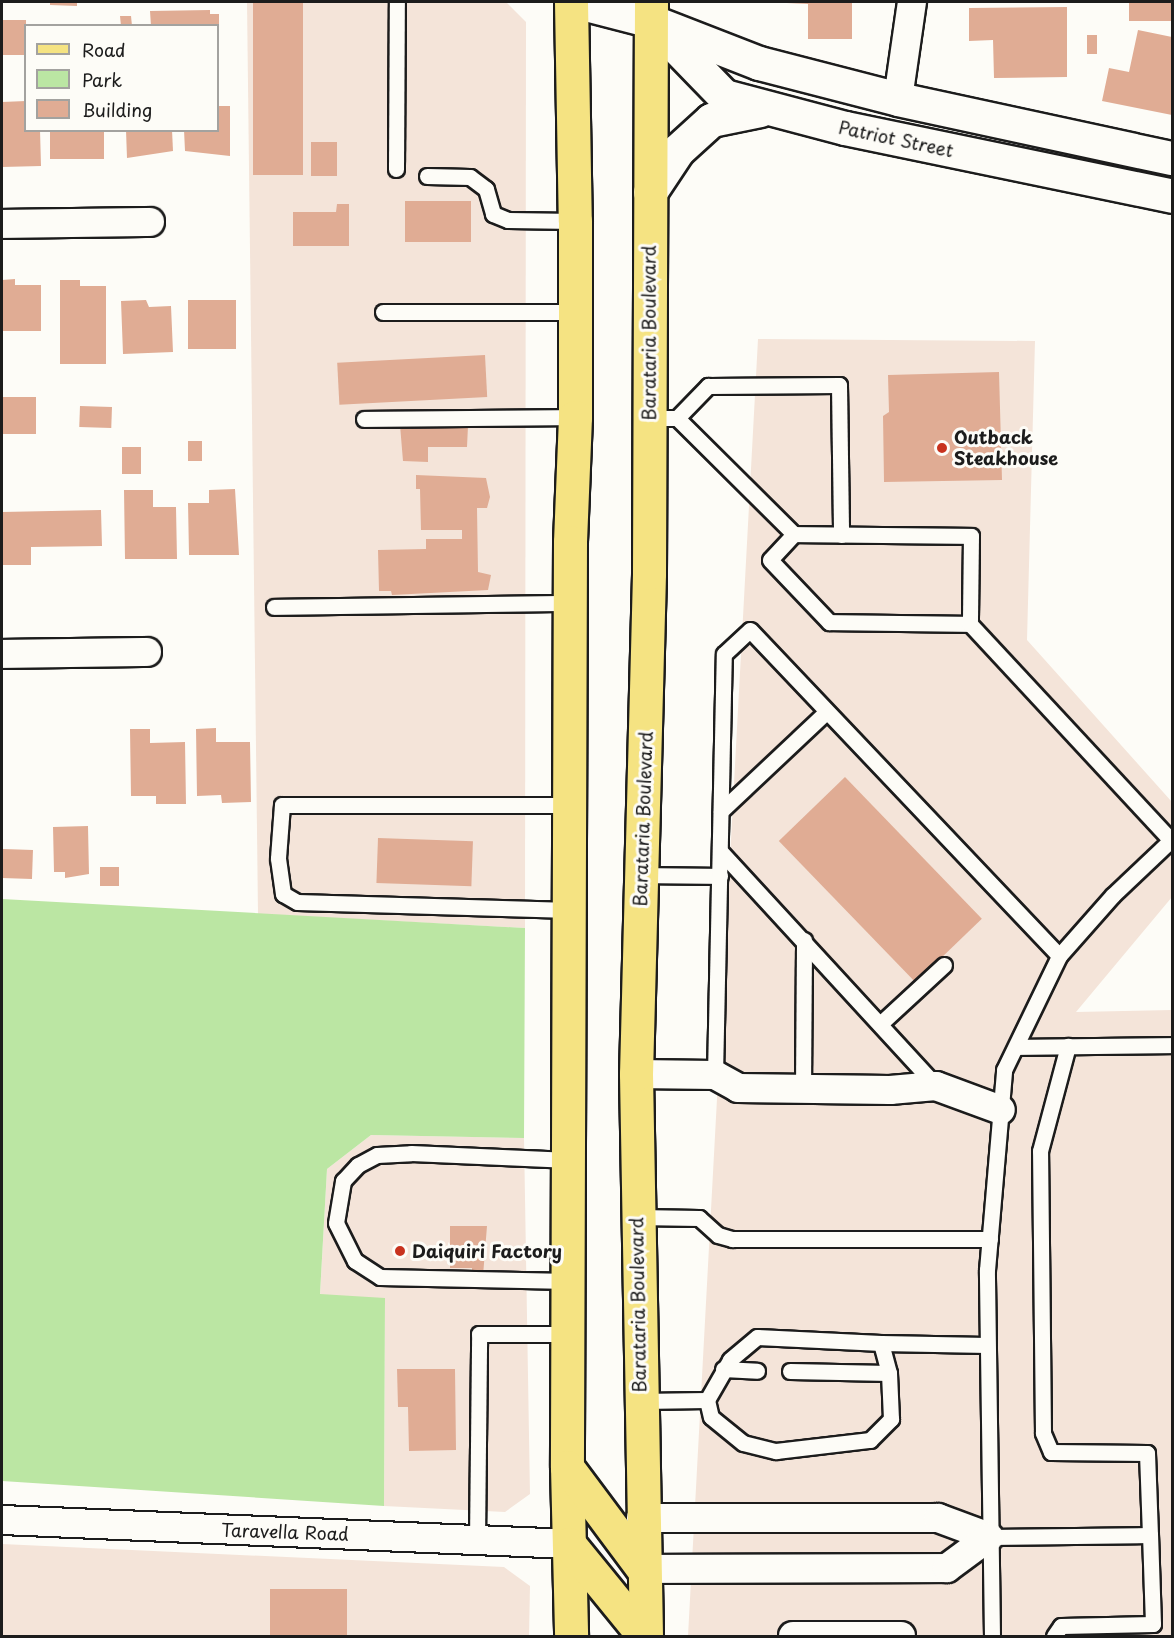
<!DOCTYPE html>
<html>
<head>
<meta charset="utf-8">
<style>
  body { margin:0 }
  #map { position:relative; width:1174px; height:1638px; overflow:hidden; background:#fdfcf7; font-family:"Playpen Sans",sans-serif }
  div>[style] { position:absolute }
  .built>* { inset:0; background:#f4e4d9 }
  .green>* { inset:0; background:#bbe6a3 }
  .building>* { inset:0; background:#e0ac94; transform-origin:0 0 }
  .roads { filter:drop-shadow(2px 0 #1c1c1c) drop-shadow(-2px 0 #1c1c1c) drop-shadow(0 2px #1c1c1c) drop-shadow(0 -2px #1c1c1c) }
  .service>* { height:15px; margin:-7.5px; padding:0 7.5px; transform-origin:7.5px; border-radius:7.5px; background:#fdfcf7 }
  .minor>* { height:28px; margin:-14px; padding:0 14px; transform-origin:14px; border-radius:14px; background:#fdfcf7 }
  .secondary>* { height:33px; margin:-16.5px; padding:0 16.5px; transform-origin:16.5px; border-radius:16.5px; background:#fdfcf7 }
  .primary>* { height:33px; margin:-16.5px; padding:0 16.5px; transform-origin:16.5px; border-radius:16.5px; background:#f5e382 }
  .dots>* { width:16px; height:16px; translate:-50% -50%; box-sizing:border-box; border:3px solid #fdfcf7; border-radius:50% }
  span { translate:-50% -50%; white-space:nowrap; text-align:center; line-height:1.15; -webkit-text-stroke:6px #fdfcf7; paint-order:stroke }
  .street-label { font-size:18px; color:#1c1c1c }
  .poi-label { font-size:18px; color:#1c1c1c; font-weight:700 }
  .left { translate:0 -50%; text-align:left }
  .frame { position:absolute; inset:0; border:3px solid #1c1c1c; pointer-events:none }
  .legend { position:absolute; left:24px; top:24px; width:195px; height:108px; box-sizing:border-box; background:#fdfcf7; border:2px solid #a3a29f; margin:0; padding:8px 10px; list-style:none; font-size:18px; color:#1c1c1c }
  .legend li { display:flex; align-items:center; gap:12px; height:30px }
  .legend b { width:30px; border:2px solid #a3a29f }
</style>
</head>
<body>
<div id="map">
  <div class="built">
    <i style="clip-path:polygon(247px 2px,506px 2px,526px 22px,525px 928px,258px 914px)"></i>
    <i style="clip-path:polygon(758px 339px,1035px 341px,1027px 640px,1172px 802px,1172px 897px,1076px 1012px,1172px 1010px,1172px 1636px,688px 1636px)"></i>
    <i style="clip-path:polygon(371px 1135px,524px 1138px,530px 1494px,505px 1512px,384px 1506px,385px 1299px,320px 1295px,327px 1169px)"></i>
    <i style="clip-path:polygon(2px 1544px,504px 1567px,530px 1586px,529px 1636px,2px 1636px)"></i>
  </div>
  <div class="green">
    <i style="clip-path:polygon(2px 899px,525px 928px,524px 1138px,371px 1135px,327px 1169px,320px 1294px,385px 1298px,384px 1506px,2px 1481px)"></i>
  </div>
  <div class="building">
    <i style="clip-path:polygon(50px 2px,77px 2px,77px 6px,50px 5px)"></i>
    <i style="left:253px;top:2px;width:50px;height:173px"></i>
    <i style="clip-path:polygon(765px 2px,852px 2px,852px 39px,808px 39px,808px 4px)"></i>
    <i style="left:1129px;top:2px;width:43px;height:19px"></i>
    <i style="clip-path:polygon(1067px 7px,1067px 77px,994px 78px,993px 40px,969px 41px,969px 8px)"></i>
    <i style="clip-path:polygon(210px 10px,210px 14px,219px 14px,219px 26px,151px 26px,150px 11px)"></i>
    <i style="clip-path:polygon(120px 16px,131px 16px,132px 26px,121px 26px)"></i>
    <i style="left:26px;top:20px;width:35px;height:24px;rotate:90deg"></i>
    <i style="clip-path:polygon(1138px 30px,1172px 37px,1172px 115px,1102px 101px,1109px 68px,1129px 72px)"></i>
    <i style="left:1087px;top:35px;width:10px;height:19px"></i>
    <i style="clip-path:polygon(26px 101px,26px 130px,40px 130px,41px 166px,2px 167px,2px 102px)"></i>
    <i style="clip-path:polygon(218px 106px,230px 106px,230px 156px,185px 151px,184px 130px,218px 130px)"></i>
    <i style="left:50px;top:130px;width:54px;height:29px"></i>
    <i style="clip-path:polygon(126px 130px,172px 130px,173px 151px,127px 158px)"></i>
    <i style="left:311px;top:142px;width:26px;height:34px"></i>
    <i style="left:405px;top:201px;width:66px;height:41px"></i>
    <i style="clip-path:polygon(337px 204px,349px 204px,349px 246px,293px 246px,293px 212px,336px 212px)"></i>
    <i style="clip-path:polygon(15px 279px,15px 285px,41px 285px,41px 331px,2px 331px,2px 280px)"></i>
    <i style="clip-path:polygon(60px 280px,80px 280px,80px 286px,106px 286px,106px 364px,60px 364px)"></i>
    <i style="clip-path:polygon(146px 300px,149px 307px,171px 306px,173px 352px,123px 354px,121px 301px)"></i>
    <i style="left:188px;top:300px;width:48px;height:49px"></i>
    <i style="left:485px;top:355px;width:42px;height:148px;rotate:87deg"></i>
    <i style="clip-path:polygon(999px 372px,1002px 480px,884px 482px,883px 416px,889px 412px,888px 375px)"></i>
    <i style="left:2px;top:397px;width:34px;height:37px"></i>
    <i style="left:80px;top:406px;width:32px;height:21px;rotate:2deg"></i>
    <i style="clip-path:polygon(400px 425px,468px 426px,467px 447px,428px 447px,428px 462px,403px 461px)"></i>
    <i style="left:188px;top:441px;width:14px;height:20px"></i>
    <i style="left:122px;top:447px;width:19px;height:27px"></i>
    <i style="clip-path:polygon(416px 475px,486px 478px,490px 497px,487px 508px,477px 508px,478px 572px,491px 575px,488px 590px,392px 595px,391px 591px,379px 591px,378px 550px,426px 549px,426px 539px,462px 539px,462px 530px,421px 530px,420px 489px,416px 489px)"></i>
    <i style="clip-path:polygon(235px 489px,239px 555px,189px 555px,188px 503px,209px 503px,209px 490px)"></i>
    <i style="clip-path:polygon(124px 490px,153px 490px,153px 507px,176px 507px,177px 559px,125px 559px)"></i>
    <i style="clip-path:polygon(101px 510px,102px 546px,31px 547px,31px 565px,2px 565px,2px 512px)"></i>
    <i style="clip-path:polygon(216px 728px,216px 742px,250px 742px,251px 802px,222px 803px,221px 795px,197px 796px,196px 729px)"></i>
    <i style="clip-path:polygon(130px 729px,150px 729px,150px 743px,185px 742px,186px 804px,156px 804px,156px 796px,131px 796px)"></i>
    <i style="left:845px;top:777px;width:197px;height:92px;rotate:46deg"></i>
    <i style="clip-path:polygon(88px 826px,89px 874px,65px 878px,65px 872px,54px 872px,53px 827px)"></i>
    <i style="left:378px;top:838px;width:95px;height:45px;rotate:2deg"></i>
    <i style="left:3px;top:849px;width:30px;height:29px;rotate:2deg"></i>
    <i style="left:100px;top:867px;width:19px;height:19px"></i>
    <i style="clip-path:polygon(450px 1226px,487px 1226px,483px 1276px,472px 1276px,472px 1268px,450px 1268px)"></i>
    <i style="clip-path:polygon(397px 1369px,455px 1369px,456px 1450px,409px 1451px,408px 1407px,398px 1407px)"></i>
    <i style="left:270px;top:1589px;width:77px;height:47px"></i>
  </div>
  <div class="roads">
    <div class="service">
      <i style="left:396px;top:169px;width:167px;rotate:-89.7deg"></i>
      <i style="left:427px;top:176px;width:43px;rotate:1.3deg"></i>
      <i style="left:470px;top:177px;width:20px;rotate:37deg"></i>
      <i style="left:486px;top:189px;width:26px;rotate:74deg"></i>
      <i style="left:493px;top:214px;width:16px;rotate:22deg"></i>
      <i style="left:508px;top:220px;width:67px;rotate:0.9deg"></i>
      <i style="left:383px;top:312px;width:192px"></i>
      <i style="left:648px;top:418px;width:29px"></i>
      <i style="left:677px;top:418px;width:45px;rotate:-45.9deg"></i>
      <i style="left:708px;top:386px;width:131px;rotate:-0.4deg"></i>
      <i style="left:839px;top:385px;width:150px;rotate:89.2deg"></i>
      <i style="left:677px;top:418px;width:165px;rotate:44.8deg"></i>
      <i style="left:794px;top:534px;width:35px;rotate:133deg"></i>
      <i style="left:770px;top:560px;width:86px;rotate:46.4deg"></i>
      <i style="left:829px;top:622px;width:141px;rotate:0.8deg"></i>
      <i style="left:970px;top:624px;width:295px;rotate:47.1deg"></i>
      <i style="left:364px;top:419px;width:211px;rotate:-0.5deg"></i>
      <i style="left:794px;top:534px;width:177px;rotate:0.6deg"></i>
      <i style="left:971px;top:536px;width:88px;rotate:90.7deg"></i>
      <i style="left:274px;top:607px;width:296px;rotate:-0.8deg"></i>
      <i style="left:721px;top:811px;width:144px;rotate:-43.3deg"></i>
      <i style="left:721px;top:852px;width:318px;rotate:47.4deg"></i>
      <i style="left:642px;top:875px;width:78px;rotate:0.7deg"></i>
      <i style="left:570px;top:910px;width:273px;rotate:-178.3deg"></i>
      <i style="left:297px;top:902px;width:16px;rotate:-150deg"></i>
      <i style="left:283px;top:894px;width:36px;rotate:-98deg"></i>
      <i style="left:278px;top:858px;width:53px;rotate:-85.7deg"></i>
      <i style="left:282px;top:805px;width:289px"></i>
      <i style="left:880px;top:1024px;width:87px;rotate:-42.7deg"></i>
      <i style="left:1018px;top:1047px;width:154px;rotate:-0.7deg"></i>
      <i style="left:715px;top:1075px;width:421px;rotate:-88.8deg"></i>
      <i style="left:724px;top:654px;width:35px;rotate:-43deg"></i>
      <i style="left:750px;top:630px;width:449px;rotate:46.5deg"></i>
      <i style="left:803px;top:1089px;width:149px;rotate:-89.6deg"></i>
      <i style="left:637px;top:1217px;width:62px;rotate:0.9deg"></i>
      <i style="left:699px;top:1218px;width:25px;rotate:42deg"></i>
      <i style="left:718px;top:1235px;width:15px;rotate:16deg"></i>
      <i style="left:732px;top:1239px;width:258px"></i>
      <i style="left:569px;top:1281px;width:189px;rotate:-178.8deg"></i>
      <i style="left:380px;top:1277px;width:30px;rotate:-147deg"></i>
      <i style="left:355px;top:1261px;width:42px;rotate:-116.6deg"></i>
      <i style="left:336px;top:1223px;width:43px;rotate:-80.5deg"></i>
      <i style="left:343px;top:1181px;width:22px;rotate:-47deg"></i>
      <i style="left:358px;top:1165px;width:21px;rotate:-28deg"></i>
      <i style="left:377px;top:1155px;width:34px;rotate:-3deg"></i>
      <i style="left:411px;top:1153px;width:159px;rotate:2.5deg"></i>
      <i style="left:881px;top:1343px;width:106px;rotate:1.1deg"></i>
      <i style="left:723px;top:1369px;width:34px;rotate:3deg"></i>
      <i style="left:790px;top:1371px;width:99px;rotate:1.2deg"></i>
      <i style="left:640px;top:1401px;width:67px;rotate:-0.9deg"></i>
      <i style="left:707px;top:1400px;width:17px;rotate:77deg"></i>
      <i style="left:711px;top:1417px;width:41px;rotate:39.1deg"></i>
      <i style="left:743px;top:1443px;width:34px;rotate:14deg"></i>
      <i style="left:776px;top:1451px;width:95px;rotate:-6.7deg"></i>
      <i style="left:870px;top:1440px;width:30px;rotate:-45deg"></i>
      <i style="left:891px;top:1419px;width:46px;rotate:-92.5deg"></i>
      <i style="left:889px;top:1373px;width:31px;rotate:-105deg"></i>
      <i style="left:881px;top:1343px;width:124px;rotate:-177.2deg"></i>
      <i style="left:757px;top:1337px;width:35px;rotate:140deg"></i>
      <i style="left:730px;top:1360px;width:46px;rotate:119.9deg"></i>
      <i style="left:989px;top:1537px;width:161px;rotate:-0.7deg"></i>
      <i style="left:1150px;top:1535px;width:82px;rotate:-92.1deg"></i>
      <i style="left:1147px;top:1453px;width:96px;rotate:-179.4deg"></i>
      <i style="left:1051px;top:1452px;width:21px;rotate:-113deg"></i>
      <i style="left:1043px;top:1433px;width:282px;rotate:-90.6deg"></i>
      <i style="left:1040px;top:1151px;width:109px;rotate:-75.1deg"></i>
      <i style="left:477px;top:1540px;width:206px;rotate:-89.4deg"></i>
      <i style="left:479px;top:1334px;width:89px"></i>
      <i style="left:992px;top:1636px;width:366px;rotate:-90.8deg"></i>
      <i style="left:987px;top:1270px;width:201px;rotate:-85.1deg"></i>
      <i style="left:1004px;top:1070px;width:127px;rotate:-64.2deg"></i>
      <i style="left:1059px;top:956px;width:81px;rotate:-48.5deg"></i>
      <i style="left:1113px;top:895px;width:81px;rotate:-43.5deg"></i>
      <i style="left:1054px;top:1636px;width:12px;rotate:-55deg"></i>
      <i style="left:1061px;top:1626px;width:92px;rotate:-1.2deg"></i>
      <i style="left:1153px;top:1624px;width:89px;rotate:-91.9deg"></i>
    </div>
    <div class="minor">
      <i style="left:898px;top:99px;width:98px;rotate:-81.8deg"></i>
      <i style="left:2px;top:224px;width:148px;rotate:-0.8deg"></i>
      <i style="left:2px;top:654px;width:145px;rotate:-0.8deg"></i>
      <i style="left:636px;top:1074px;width:79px;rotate:0.7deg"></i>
      <i style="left:715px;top:1075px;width:26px;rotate:29deg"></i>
      <i style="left:738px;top:1088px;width:152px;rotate:0.8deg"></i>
      <i style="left:890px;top:1090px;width:46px;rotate:-5deg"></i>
      <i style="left:936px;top:1086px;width:69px;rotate:20.3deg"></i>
      <i style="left:641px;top:1518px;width:297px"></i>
      <i style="left:938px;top:1518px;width:54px;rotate:20.4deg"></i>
      <i style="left:2px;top:1520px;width:568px;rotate:2.42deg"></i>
      <i style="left:643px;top:1569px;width:304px;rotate:-0.2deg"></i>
      <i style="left:947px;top:1568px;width:52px;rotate:-36.4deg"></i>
      <i style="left:793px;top:1636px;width:108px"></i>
    </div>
    <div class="secondary">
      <i style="left:578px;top:2px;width:75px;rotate:14.6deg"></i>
      <i style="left:651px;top:21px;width:116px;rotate:21.3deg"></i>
      <i style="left:759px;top:63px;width:144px;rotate:14.5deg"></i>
      <i style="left:898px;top:99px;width:280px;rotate:12.2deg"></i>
      <i style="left:659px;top:29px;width:93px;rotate:45.9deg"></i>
      <i style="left:724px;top:96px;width:125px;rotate:14.8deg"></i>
      <i style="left:845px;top:128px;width:334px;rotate:11.7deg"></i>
      <i style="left:650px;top:192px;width:50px;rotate:-56.3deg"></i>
      <i style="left:678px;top:150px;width:45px;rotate:-42.3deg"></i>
      <i style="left:711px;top:120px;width:50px;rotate:-11.5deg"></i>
    </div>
    <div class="primary">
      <i style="left:571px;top:2px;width:219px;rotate:89deg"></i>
      <i style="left:575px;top:221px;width:196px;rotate:90deg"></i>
      <i style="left:575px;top:417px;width:125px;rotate:92.3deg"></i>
      <i style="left:570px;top:542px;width:925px;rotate:90.19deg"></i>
      <i style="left:567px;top:1467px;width:169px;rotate:88.6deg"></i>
      <i style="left:567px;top:1467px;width:127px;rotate:53.3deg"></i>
      <i style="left:569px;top:1544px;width:119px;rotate:50.8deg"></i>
      <i style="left:646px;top:1636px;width:562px;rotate:-91.02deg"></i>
      <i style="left:636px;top:1074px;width:501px;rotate:-88.51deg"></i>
      <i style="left:649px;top:573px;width:571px;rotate:-89.8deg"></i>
    </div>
  </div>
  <div class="dots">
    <i style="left:942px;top:448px;background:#c8321e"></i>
    <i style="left:400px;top:1251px;background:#c8321e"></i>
  </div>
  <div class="street-label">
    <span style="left:896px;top:139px;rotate:12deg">Patriot Street</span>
    <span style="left:649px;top:333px;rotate:-90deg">Barataria Boulevard</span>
    <span style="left:643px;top:819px;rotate:-88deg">Barataria Boulevard</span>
    <span style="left:638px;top:1305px;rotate:-91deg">Barataria Boulevard</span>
    <span style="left:285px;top:1532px;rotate:2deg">Taravella Road</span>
  </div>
  <div class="poi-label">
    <span class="left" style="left:954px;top:448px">Outback<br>Steakhouse</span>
    <span class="left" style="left:412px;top:1251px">Daiquiri Factory</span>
  </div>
  <div class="frame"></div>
  <ul class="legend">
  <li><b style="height:8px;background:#f5e382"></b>Road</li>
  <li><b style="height:16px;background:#bbe6a3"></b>Park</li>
  <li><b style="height:16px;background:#e0ac94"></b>Building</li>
  </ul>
</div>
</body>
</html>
